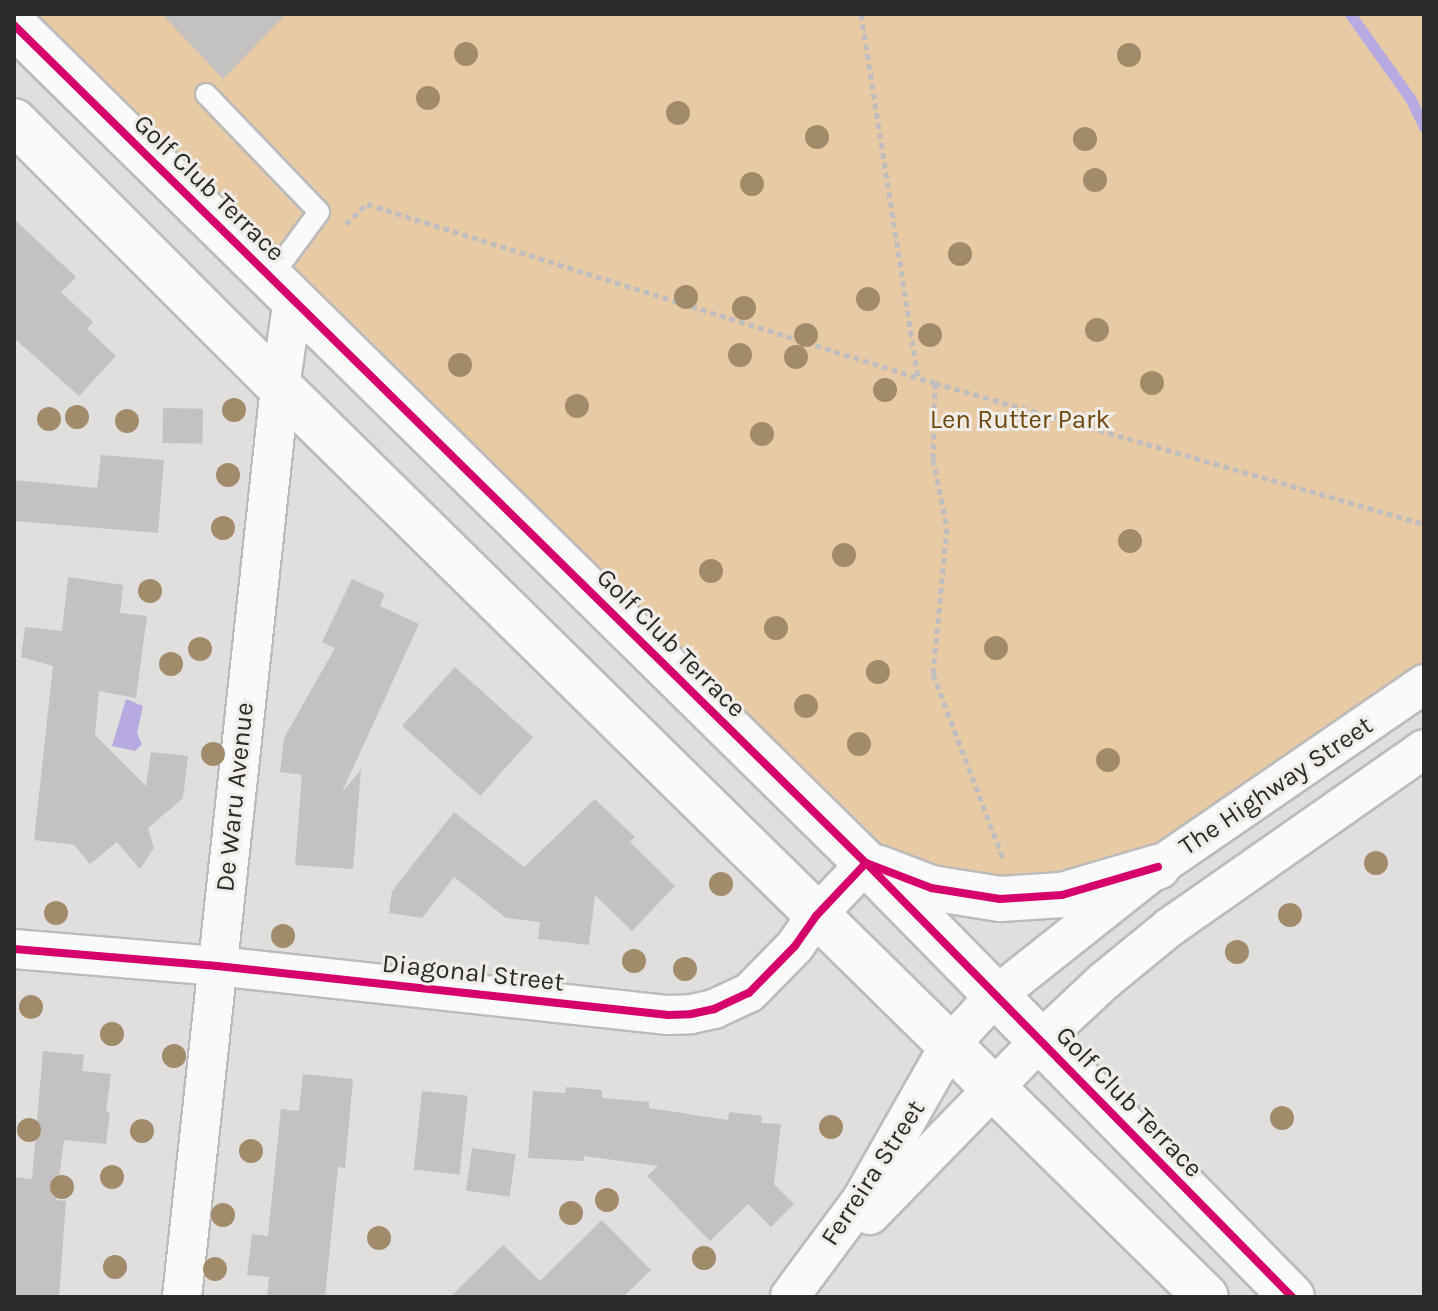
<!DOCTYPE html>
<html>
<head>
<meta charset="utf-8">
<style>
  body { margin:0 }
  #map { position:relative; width:1438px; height:1311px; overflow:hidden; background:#e1dfdd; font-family:Karla,sans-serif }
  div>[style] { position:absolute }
  .green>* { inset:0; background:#e8caa5 }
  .water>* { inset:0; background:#b7aae1 }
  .stream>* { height:11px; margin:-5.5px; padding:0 5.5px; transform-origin:5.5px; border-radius:5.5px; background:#b7aae1 }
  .building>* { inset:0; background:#c3c2c0; transform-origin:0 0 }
  .path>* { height:5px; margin-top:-2.5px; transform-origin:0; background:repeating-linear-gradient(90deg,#c0bfbe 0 6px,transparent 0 10px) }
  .roads { filter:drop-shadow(2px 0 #bdbbba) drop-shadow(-2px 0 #bdbbba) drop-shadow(0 2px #bdbbba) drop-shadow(0 -2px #bdbbba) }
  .service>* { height:20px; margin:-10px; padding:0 10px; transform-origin:10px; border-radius:10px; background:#fafafa }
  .minor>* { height:38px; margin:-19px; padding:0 19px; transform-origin:19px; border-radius:19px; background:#fafafa }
  .tertiary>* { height:44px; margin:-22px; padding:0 22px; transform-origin:22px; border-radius:22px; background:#fafafa }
  .cycleway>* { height:8px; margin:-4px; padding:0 4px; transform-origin:4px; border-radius:4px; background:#d6006c }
  .trees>* { width:24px; height:24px; margin:-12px; border-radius:50%; background:#a28b6a }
  span { translate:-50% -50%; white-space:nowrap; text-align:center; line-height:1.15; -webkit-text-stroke:6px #f0ede9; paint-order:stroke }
  .street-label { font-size:26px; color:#2c2b29 }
  .park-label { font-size:26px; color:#6e470b }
  .frame { position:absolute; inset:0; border:16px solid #2c2b29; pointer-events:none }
</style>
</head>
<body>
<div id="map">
  <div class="green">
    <i style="clip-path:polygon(32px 14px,1424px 14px,1424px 672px,1150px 856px,1059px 883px,901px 867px)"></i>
  </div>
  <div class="water">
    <i style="clip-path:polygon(126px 699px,143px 706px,137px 733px,142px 744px,135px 751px,112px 746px)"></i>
  </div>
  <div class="stream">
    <i style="left:1350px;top:14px;width:103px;rotate:54.5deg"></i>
    <i style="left:1410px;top:98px;width:32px;rotate:64deg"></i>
  </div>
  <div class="building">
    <i style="clip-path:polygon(162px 14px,286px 14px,223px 79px)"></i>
    <i style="clip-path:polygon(14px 219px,76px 277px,61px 292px,93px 322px,87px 329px,116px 356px,79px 396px,14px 338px)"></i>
    <i style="left:163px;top:408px;width:40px;height:35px;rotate:1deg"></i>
    <i style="clip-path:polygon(101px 455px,164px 460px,158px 533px,14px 521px,14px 480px,97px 488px)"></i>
    <i style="clip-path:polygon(68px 577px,123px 585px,120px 613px,147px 616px,136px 698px,99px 691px,95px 735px,146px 786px,151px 752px,188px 756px,183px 798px,148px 828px,154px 848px,140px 869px,117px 842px,90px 864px,74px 845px,34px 840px,53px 666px,21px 657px,25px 627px,62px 631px)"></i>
    <i style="clip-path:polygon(352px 579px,385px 594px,380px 606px,419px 624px,342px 792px,361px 770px,353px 869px,295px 865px,302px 775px,280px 772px,284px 738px,335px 648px,322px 642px)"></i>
    <i style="left:455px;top:667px;width:105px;height:79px;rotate:42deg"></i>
    <i style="clip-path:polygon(595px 799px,635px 837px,630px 842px,675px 886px,632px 931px,595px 895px,589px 945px,538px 939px,540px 922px,506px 918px,454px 877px,422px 918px,389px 913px,392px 891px,454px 812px,524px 867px)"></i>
    <i style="clip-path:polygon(43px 1051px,84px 1055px,82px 1071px,111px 1074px,106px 1112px,110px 1112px,106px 1144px,64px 1140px,56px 1200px,66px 1201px,59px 1297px,14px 1297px,14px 1177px,32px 1179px)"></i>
    <i style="clip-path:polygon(303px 1074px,353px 1079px,345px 1168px,338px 1167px,325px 1297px,267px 1297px,269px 1277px,247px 1275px,252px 1234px,268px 1236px,281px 1109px,299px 1111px)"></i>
    <i style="clip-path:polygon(566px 1087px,602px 1090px,602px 1098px,649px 1102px,649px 1108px,728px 1120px,729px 1112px,762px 1116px,761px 1123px,781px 1124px,774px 1184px,794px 1204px,771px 1227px,748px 1204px,710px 1241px,647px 1176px,658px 1166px,584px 1156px,584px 1161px,528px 1158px,533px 1091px,565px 1093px)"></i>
    <i style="left:422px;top:1091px;width:46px;height:79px;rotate:6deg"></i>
    <i style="left:472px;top:1148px;width:44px;height:43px;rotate:8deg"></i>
    <i style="clip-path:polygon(602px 1220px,651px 1270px,623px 1297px,450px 1297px,503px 1245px,540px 1281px)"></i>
  </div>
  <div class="path">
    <i style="left:861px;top:14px;width:368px;rotate:81.1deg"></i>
    <i style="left:346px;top:224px;width:29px;rotate:-44deg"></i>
    <i style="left:367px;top:204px;width:596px;rotate:17.49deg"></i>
    <i style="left:935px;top:383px;width:76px;rotate:91.5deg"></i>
    <i style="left:933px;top:459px;width:70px;rotate:78.5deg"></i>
    <i style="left:947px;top:528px;width:147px;rotate:95.5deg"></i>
    <i style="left:933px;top:674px;width:197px;rotate:69.2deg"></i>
    <i style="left:935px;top:383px;width:509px;rotate:16.08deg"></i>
  </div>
  <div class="roads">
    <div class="service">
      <i style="left:206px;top:94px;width:163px;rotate:46.2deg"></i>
      <i style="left:319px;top:212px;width:81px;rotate:126.4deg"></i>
    </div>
    <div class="minor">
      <i style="left:14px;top:949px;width:204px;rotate:4.8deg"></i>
      <i style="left:217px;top:966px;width:454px;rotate:6.2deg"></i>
      <i style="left:668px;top:1015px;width:23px;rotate:-2deg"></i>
      <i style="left:691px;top:1014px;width:24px;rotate:-12deg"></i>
      <i style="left:714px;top:1009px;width:38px;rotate:-25deg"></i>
      <i style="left:749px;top:993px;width:66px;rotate:-45.6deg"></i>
      <i style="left:795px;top:946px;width:37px;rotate:-55deg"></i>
      <i style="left:816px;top:916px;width:73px;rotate:-46.7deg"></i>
      <i style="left:870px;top:1215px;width:246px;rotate:-45.7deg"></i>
      <i style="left:1042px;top:1039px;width:85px;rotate:-43.1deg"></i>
      <i style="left:1104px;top:981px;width:85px;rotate:-39.3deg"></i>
      <i style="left:1170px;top:927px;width:310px;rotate:-35deg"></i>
      <i style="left:790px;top:1296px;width:121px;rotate:-53.4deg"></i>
      <i style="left:862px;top:1199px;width:176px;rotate:-60.4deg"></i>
      <i style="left:949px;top:1046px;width:67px;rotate:-47.4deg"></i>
      <i style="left:994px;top:997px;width:209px;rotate:-38.4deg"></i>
      <i style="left:1158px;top:867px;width:323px;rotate:-34.5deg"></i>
      <i style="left:182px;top:1297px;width:915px;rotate:-83.85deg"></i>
      <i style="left:280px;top:387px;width:89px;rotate:-81.6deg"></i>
    </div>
    <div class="tertiary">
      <i style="left:14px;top:25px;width:1195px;rotate:44.53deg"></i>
      <i style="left:866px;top:863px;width:608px;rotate:45.53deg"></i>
      <i style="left:14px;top:121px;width:376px;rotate:45deg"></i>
      <i style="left:280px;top:387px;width:1298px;rotate:44.5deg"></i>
      <i style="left:879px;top:868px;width:56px;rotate:21deg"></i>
      <i style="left:931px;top:888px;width:70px;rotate:9.1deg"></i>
      <i style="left:1000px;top:899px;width:62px;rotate:-3.7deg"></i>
      <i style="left:1062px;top:895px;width:100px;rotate:-16.3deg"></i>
    </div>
  </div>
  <div class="cycleway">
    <i style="left:14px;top:25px;width:1195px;rotate:44.53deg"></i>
    <i style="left:866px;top:863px;width:608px;rotate:45.53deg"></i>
    <i style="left:14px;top:949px;width:204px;rotate:4.8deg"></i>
    <i style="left:217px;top:966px;width:454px;rotate:6.2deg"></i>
    <i style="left:668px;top:1015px;width:23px;rotate:-2deg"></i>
    <i style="left:691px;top:1014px;width:24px;rotate:-12deg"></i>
    <i style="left:714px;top:1009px;width:38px;rotate:-25deg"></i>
    <i style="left:749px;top:993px;width:66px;rotate:-45.6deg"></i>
    <i style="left:795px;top:946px;width:37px;rotate:-55deg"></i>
    <i style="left:816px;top:916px;width:73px;rotate:-46.7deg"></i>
    <i style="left:866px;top:863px;width:70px;rotate:21deg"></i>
    <i style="left:931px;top:888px;width:70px;rotate:9.1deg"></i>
    <i style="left:1000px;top:899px;width:62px;rotate:-3.7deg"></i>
    <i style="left:1062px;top:895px;width:100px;rotate:-16.3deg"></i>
  </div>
  <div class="trees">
    <i style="left:466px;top:54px"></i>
    <i style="left:1129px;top:55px"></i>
    <i style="left:428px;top:98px"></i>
    <i style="left:678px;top:113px"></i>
    <i style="left:817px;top:137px"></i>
    <i style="left:1085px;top:139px"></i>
    <i style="left:1095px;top:180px"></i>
    <i style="left:752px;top:184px"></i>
    <i style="left:960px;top:254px"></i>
    <i style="left:686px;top:297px"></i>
    <i style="left:868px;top:299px"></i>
    <i style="left:744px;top:308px"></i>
    <i style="left:1097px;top:330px"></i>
    <i style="left:806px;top:335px"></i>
    <i style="left:930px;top:335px"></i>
    <i style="left:740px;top:355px"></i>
    <i style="left:796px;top:357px"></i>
    <i style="left:460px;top:365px"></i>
    <i style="left:1152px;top:383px"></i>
    <i style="left:885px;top:390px"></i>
    <i style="left:577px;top:406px"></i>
    <i style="left:234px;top:410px"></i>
    <i style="left:77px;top:417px"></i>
    <i style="left:49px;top:419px"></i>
    <i style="left:127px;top:421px"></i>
    <i style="left:762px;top:434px"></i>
    <i style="left:228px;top:475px"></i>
    <i style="left:223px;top:528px"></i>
    <i style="left:1130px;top:541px"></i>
    <i style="left:844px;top:555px"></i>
    <i style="left:711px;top:571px"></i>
    <i style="left:150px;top:591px"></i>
    <i style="left:776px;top:628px"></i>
    <i style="left:996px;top:648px"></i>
    <i style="left:200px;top:649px"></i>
    <i style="left:171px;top:664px"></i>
    <i style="left:878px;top:672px"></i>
    <i style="left:806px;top:706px"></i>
    <i style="left:859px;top:744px"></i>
    <i style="left:213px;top:754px"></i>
    <i style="left:1108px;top:760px"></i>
    <i style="left:1376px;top:863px"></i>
    <i style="left:721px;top:884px"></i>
    <i style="left:56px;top:913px"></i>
    <i style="left:1290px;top:915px"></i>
    <i style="left:283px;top:936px"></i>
    <i style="left:1237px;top:952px"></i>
    <i style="left:634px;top:961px"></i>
    <i style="left:685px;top:969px"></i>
    <i style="left:31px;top:1007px"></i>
    <i style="left:112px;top:1034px"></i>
    <i style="left:174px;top:1056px"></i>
    <i style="left:1282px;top:1118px"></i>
    <i style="left:831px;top:1127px"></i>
    <i style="left:29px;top:1130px"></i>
    <i style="left:142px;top:1131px"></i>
    <i style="left:251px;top:1151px"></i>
    <i style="left:112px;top:1177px"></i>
    <i style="left:62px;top:1187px"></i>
    <i style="left:607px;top:1200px"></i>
    <i style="left:571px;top:1213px"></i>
    <i style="left:223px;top:1215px"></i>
    <i style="left:379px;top:1238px"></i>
    <i style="left:704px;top:1258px"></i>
    <i style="left:115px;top:1267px"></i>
    <i style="left:215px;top:1269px"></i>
  </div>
  <div class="street-label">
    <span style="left:209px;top:188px;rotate:44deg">Golf Club Terrace</span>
    <span style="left:671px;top:643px;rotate:45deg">Golf Club Terrace</span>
    <span style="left:1276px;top:786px;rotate:-34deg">The Highway Street</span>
    <span style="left:235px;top:797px;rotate:-84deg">De Waru Avenue</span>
    <span style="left:473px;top:973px;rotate:6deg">Diagonal Street</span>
    <span style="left:1129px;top:1102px;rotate:46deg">Golf Club Terrace</span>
    <span style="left:873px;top:1173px;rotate:-57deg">Ferreira Street</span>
  </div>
  <div class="park-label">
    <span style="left:1020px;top:420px">Len Rutter Park</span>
  </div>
  <div class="frame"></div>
</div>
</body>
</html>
